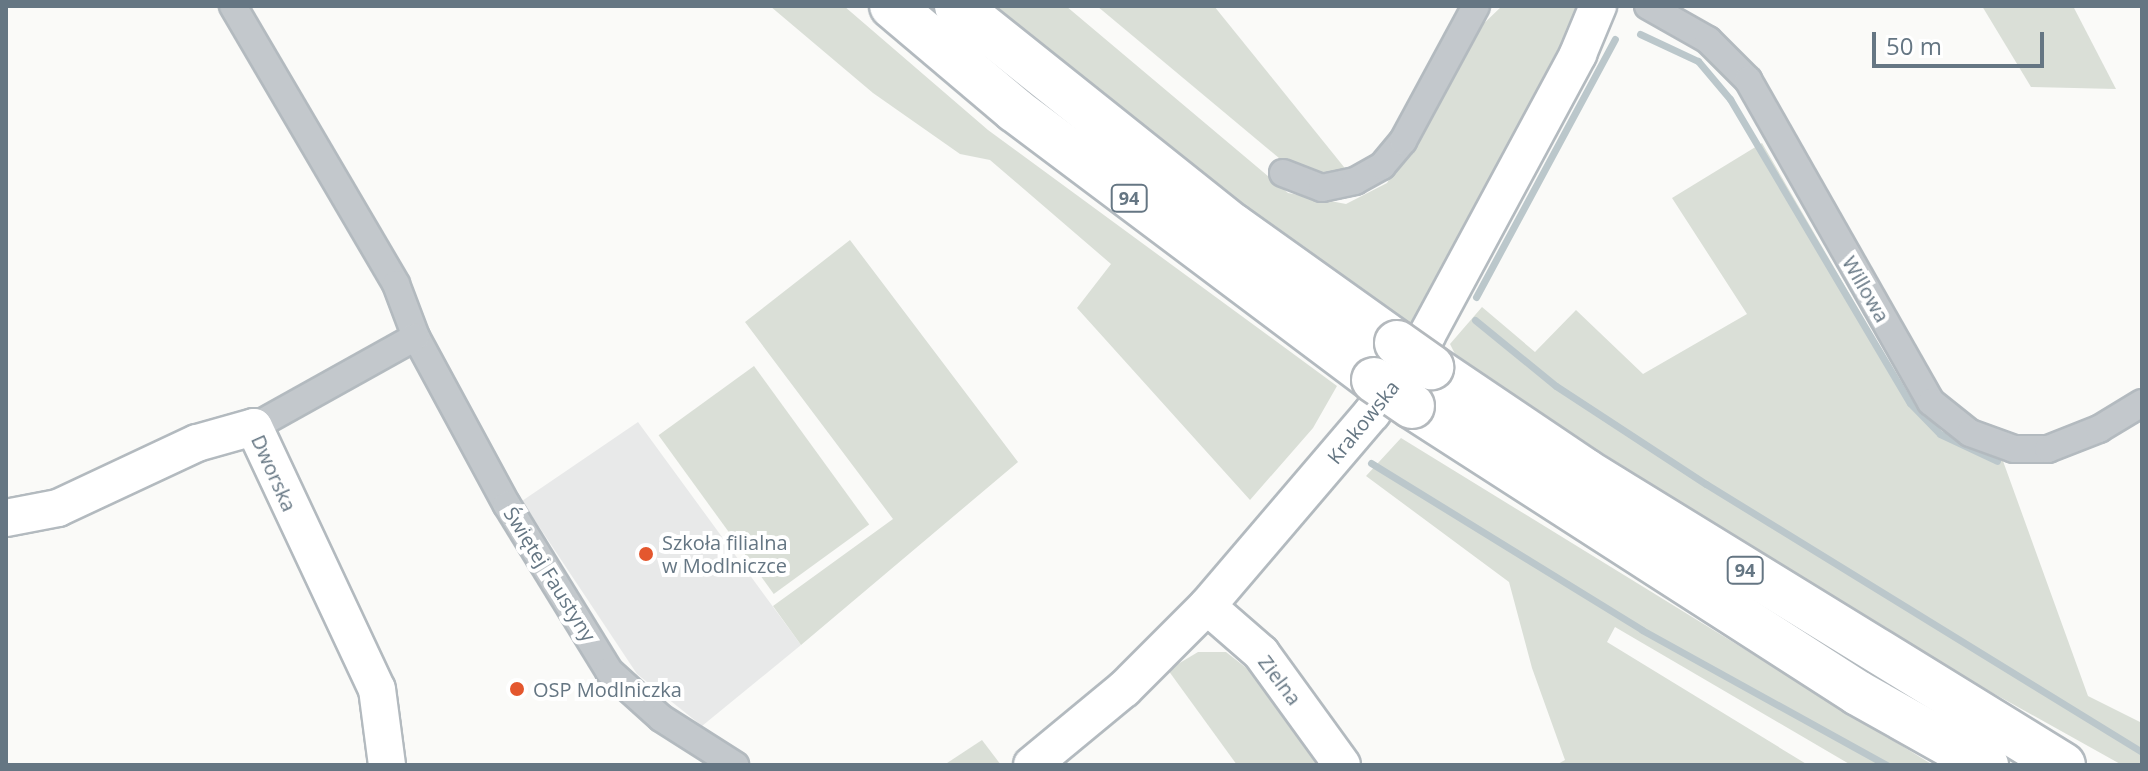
<!DOCTYPE html>
<html>
<head>
<meta charset="utf-8">
<style>
  body { margin:0 }
  #map { position:relative; width:2148px; height:771px; overflow:hidden; background:#fafaf8; font-family:"Open Sans",sans-serif }
  div>[style] { position:absolute }
  .built>* { inset:0; background:#e8e9e9 }
  .green>* { inset:0; background:#dadfd7; transform-origin:0 0 }
  .stream>* { height:7px; margin:-3.5px; padding:0 3.5px; transform-origin:3.5px; border-radius:3.5px; background:#bbc7cb }
  .roads { filter:drop-shadow(2px 0 #b3babf) drop-shadow(-2px 0 #b3babf) drop-shadow(0 2px #b3babf) drop-shadow(0 -2px #b3babf) }
  .street>* { height:26px; margin:-13px; padding:0 13px; transform-origin:13px; border-radius:13px; background:#c3c8cc }
  .secondary>* { height:36px; margin:-18px; padding:0 18px; transform-origin:18px; border-radius:18px; background:#fff }
  .highway>* { height:44px; margin:-22px; padding:0 22px; transform-origin:22px; border-radius:22px; background:#fff }
  .bridges { filter:drop-shadow(2px 0 #b4b9bd) drop-shadow(-2px 0 #b4b9bd) drop-shadow(0 2px #b4b9bd) drop-shadow(0 -2px #b4b9bd) }
  .highway-bridge>* { height:44px; margin:-22px; padding:0 22px; transform-origin:22px; border-radius:22px; background:#fff }
  .dots>* { width:22px; height:22px; translate:-50% -50%; box-sizing:border-box; border:4px solid #fff; border-radius:50% }
  span { translate:-50% -50%; white-space:nowrap; text-align:center; line-height:1.15; -webkit-text-stroke:8px #fff; paint-order:stroke }
  .shield-label span { padding:2px 6px; background:#fff; border:2px solid; border-radius:6px; -webkit-text-stroke-width:0 }
  .shield-label { font-size:18px; color:#657683; font-weight:700 }
  .street-label { font-size:20px; color:#657683 }
  .poi-label { font-size:20px; color:#657683 }
  .left { translate:0 -50%; text-align:left }
  .frame { position:absolute; inset:0; border:8px solid #657683; pointer-events:none }
  .scale { position:absolute; left:1872px; top:32px; width:172px; height:36px; box-sizing:border-box; border:4px solid #657683; border-top:0; padding-left:10px; font-size:24px; line-height:28px; white-space:nowrap; color:#657683; -webkit-text-stroke:6px #fff; paint-order:stroke }
</style>
</head>
<body>
<div id="map">
  <div class="built">
    <i style="clip-path:polygon(638px 422px,801px 645px,702px 726px,637px 674px,522px 501px)"></i>
  </div>
  <div class="green">
    <i style="clip-path:polygon(770px 6px,844px 6px,988px 130px,1337px 386px,1313px 428px,1250px 500px,1077px 308px,1111px 264px,990px 160px,960px 154px,873px 93px)"></i>
    <i style="clip-path:polygon(988px 6px,1066px 6px,1288px 193px,1346px 204px,1387px 183px,1479px 28px,1502px 6px,1580px 6px,1414px 328px,1258px 216px)"></i>
    <i style="clip-path:polygon(1097px 6px,1214px 6px,1348px 172px,1308px 175px,1279px 158px)"></i>
    <i style="clip-path:polygon(1982px 6px,2073px 6px,2116px 89px,2031px 87px)"></i>
    <i style="clip-path:polygon(1762px 143px,1912px 402px,1943px 433px,2003px 461px,2088px 696px,2142px 723px,2142px 765px,2122px 765px,1864px 621px,1458px 360px,1450px 344px,1482px 307px,1535px 352px,1576px 310px,1643px 374px,1747px 314px,1672px 198px)"></i>
    <i style="clip-path:polygon(850px 240px,1018px 462px,801px 645px,773px 606px,893px 519px,745px 322px)"></i>
    <i style="left:754px;top:366px;width:196px;height:118px;rotate:54deg"></i>
    <i style="clip-path:polygon(1401px 438px,1933px 765px,1851px 765px,1615px 627px,1607px 642px,1808px 765px,1556px 765px,1565px 760px,1532px 668px,1509px 582px,1366px 476px)"></i>
    <i style="clip-path:polygon(1198px 652px,1226px 652px,1249px 670px,1318px 765px,1237px 765px,1168px 670px)"></i>
    <i style="clip-path:polygon(982px 740px,1001px 765px,944px 765px)"></i>
  </div>
  <div class="stream">
    <i style="left:1640px;top:34px;width:64px;rotate:25deg"></i>
    <i style="left:1698px;top:61px;width:50px;rotate:49.9deg"></i>
    <i style="left:1730px;top:99px;width:353px;rotate:59.4deg"></i>
    <i style="left:1910px;top:403px;width:43px;rotate:45.9deg"></i>
    <i style="left:1940px;top:434px;width:63px;rotate:25.3deg"></i>
    <i style="left:1476px;top:297px;width:293px;rotate:-61.7deg"></i>
    <i style="left:1475px;top:320px;width:104px;rotate:39.2deg"></i>
    <i style="left:1556px;top:386px;width:179px;rotate:33.2deg"></i>
    <i style="left:1706px;top:484px;width:512px;rotate:31.58deg"></i>
    <i style="left:1371px;top:463px;width:318px;rotate:31.6deg"></i>
    <i style="left:1642px;top:630px;width:280px;rotate:28.9deg"></i>
  </div>
  <div class="roads">
    <div class="street">
      <i style="left:233px;top:6px;width:322px;rotate:59.6deg"></i>
      <i style="left:396px;top:284px;width:57px;rotate:69.3deg"></i>
      <i style="left:416px;top:337px;width:191px;rotate:61.6deg"></i>
      <i style="left:507px;top:505px;width:195px;rotate:58.4deg"></i>
      <i style="left:609px;top:671px;width:70px;rotate:42.1deg"></i>
      <i style="left:661px;top:718px;width:88px;rotate:32.4deg"></i>
      <i style="left:1648px;top:6px;width:69px;rotate:29.5deg"></i>
      <i style="left:1708px;top:40px;width:57px;rotate:45deg"></i>
      <i style="left:1748px;top:80px;width:370px;rotate:60.4deg"></i>
      <i style="left:1931px;top:402px;width:50px;rotate:38.5deg"></i>
      <i style="left:1970px;top:433px;width:47px;rotate:20deg"></i>
      <i style="left:2014px;top:449px;width:34px"></i>
      <i style="left:2048px;top:449px;width:55px;rotate:-21.4deg"></i>
      <i style="left:2099px;top:429px;width:50px;rotate:-31.2deg"></i>
      <i style="left:1283px;top:173px;width:42px;rotate:21deg"></i>
      <i style="left:1322px;top:188px;width:34px;rotate:-12deg"></i>
      <i style="left:1355px;top:181px;width:31px;rotate:-29deg"></i>
      <i style="left:1382px;top:166px;width:33px;rotate:-50deg"></i>
      <i style="left:1403px;top:141px;width:153px;rotate:-61.6deg"></i>
      <i style="left:254px;top:427px;width:185px;rotate:-29.1deg"></i>
    </div>
    <div class="secondary">
      <i style="left:6px;top:518px;width:53px;rotate:-10.9deg"></i>
      <i style="left:58px;top:508px;width:153px;rotate:-25.1deg"></i>
      <i style="left:197px;top:443px;width:59px;rotate:-15.7deg"></i>
      <i style="left:254px;top:427px;width:289px;rotate:64.9deg"></i>
      <i style="left:377px;top:689px;width:77px;rotate:82.5deg"></i>
      <i style="left:1207px;top:606px;width:72px;rotate:41deg"></i>
      <i style="left:1261px;top:653px;width:138px;rotate:54.1deg"></i>
      <i style="left:1032px;top:765px;width:119px;rotate:-39.6deg"></i>
      <i style="left:1124px;top:689px;width:117px;rotate:-45deg"></i>
      <i style="left:1207px;top:606px;width:254px;rotate:-49.5deg"></i>
      <i style="left:1372px;top:413px;width:95px;rotate:-54.8deg"></i>
      <i style="left:1427px;top:335px;width:319px;rotate:-61.7deg"></i>
      <i style="left:1578px;top:54px;width:52px;rotate:-67.4deg"></i>
    </div>
    <div class="highway">
      <i style="left:892px;top:6px;width:161px;rotate:40.2deg"></i>
      <i style="left:1015px;top:110px;width:449px;rotate:36.9deg"></i>
      <i style="left:957px;top:6px;width:353px;rotate:38.6deg"></i>
      <i style="left:1233px;top:226px;width:201px;rotate:35.5deg"></i>
      <i style="left:1431px;top:367px;width:186px;rotate:34deg"></i>
      <i style="left:1585px;top:471px;width:561px;rotate:31.59deg"></i>
      <i style="left:1412px;top:406px;width:530px;rotate:32.76deg"></i>
      <i style="left:1858px;top:693px;width:147px;rotate:29.4deg"></i>
    </div>
  </div>
  <div class="bridges">
    <div class="highway-bridge">
      <i style="left:1397px;top:343px;width:42px;rotate:35.2deg"></i>
      <i style="left:1374px;top:380px;width:46px;rotate:34.4deg"></i>
    </div>
  </div>
  <div class="dots">
    <i style="left:646px;top:554px;background:#e4572e"></i>
    <i style="left:517px;top:689px;background:#e4572e"></i>
  </div>
  <div class="shield-label">
    <span style="left:1129px;top:198px">94</span>
    <span style="left:1745px;top:570px">94</span>
  </div>
  <div class="street-label">
    <span style="left:1866px;top:289px;rotate:60deg">Willowa</span>
    <span style="left:1363px;top:422px;rotate:-51deg">Krakowska</span>
    <span style="left:274px;top:473px;rotate:66deg">Dworska</span>
    <span style="left:550px;top:574px;rotate:58deg">Świętej Faustyny</span>
    <span style="left:1280px;top:680px;rotate:53deg">Zielna</span>
  </div>
  <div class="poi-label">
    <span class="left" style="left:662px;top:554px">Szkoła filialna<br>w Modlniczce</span>
    <span class="left" style="left:533px;top:689px">OSP Modlniczka</span>
  </div>
  <div class="frame"></div>
  <div class="scale">50 m</div>
</div>
</body>
</html>
